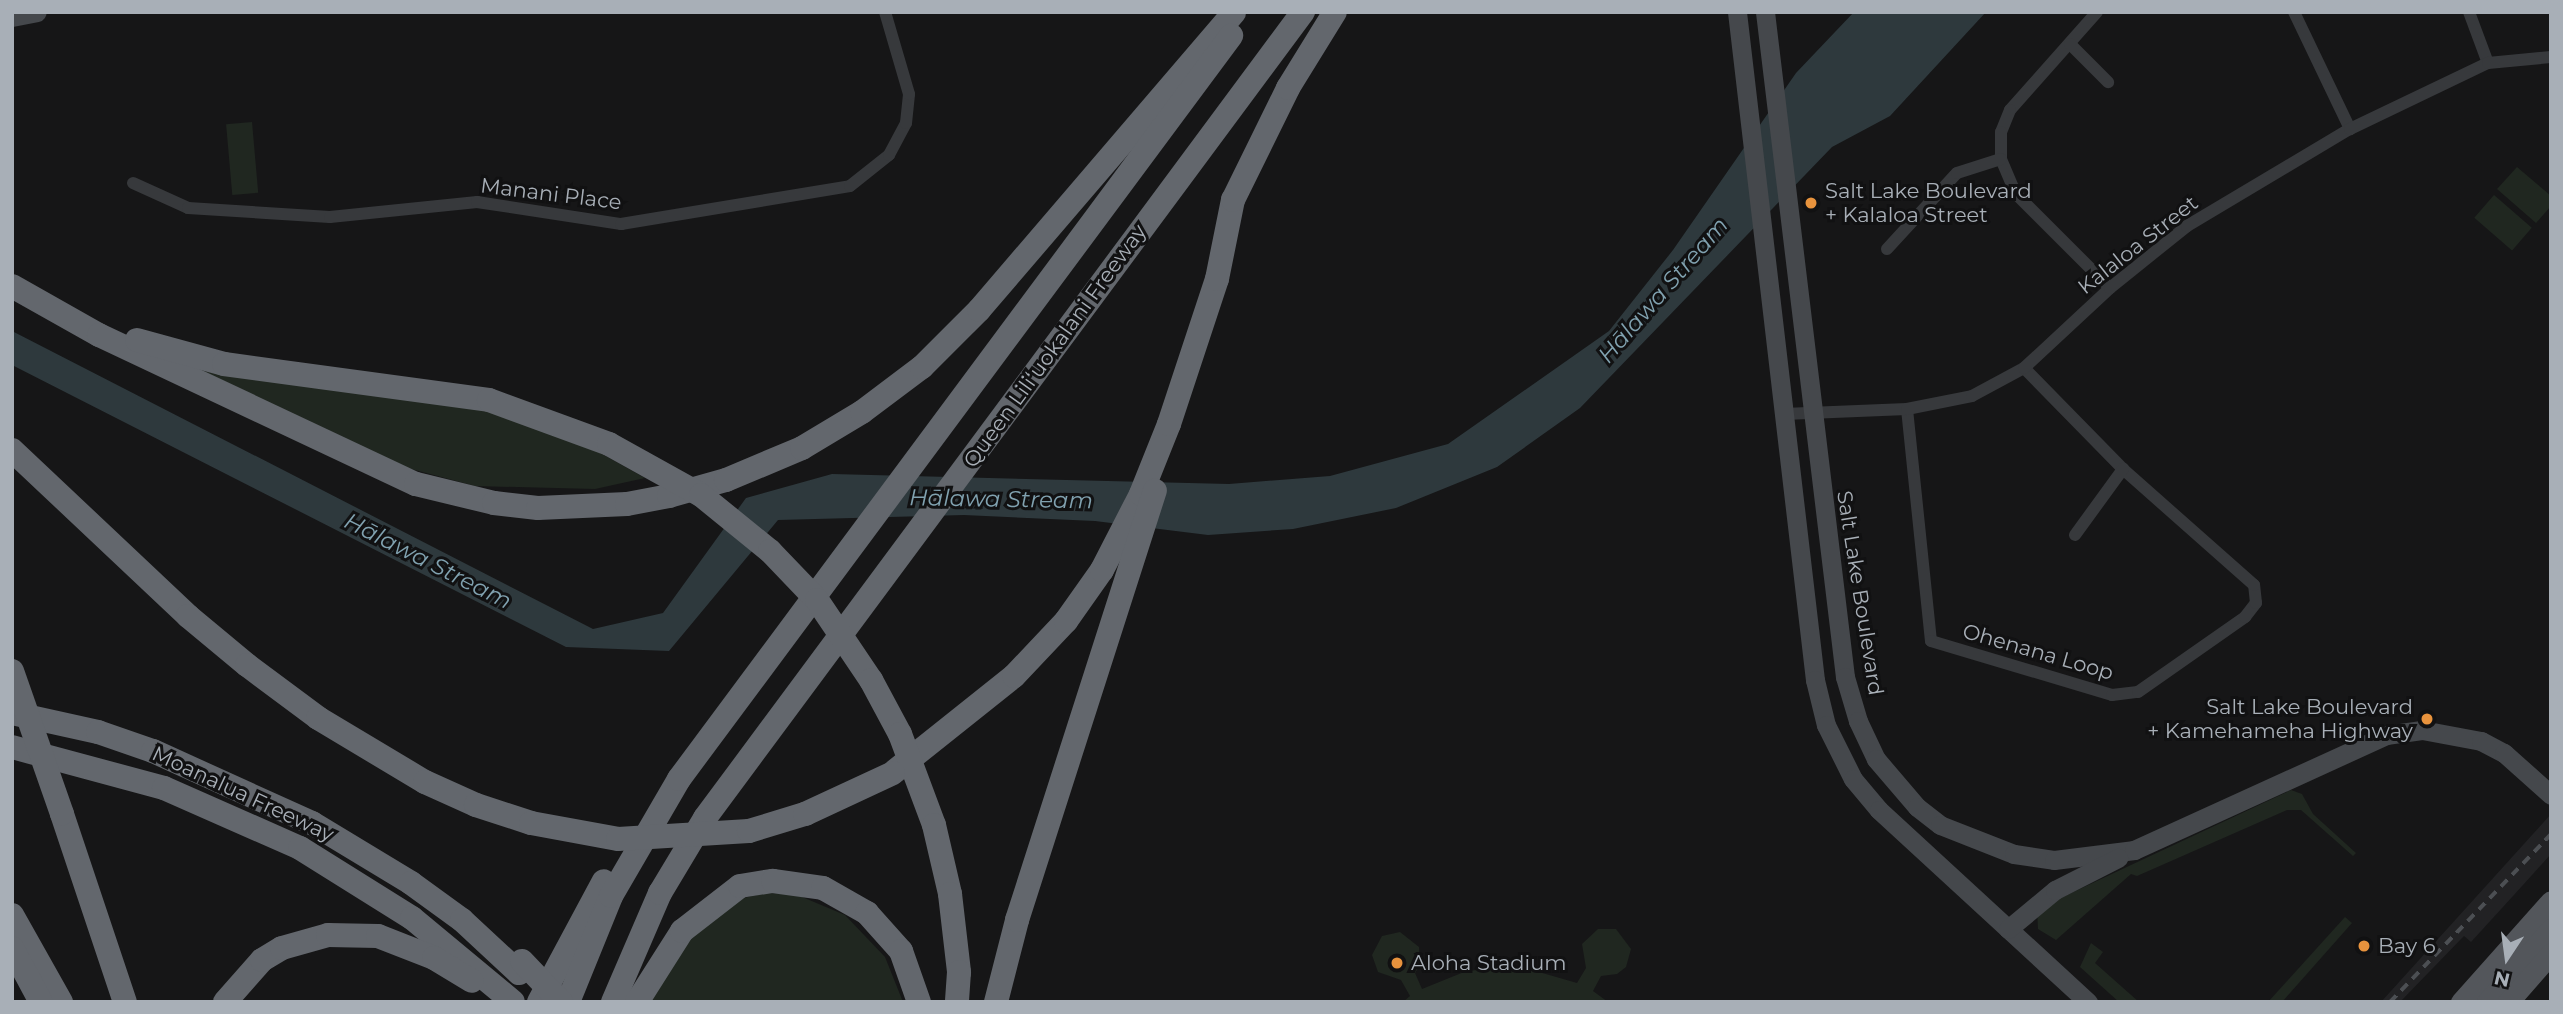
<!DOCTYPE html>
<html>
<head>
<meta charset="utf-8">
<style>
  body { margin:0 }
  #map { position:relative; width:2563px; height:1014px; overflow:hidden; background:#161617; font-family:Montserrat,sans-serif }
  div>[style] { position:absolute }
  .built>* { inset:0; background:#222224 }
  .green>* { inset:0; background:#202720; transform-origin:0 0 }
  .water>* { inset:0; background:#2e393d }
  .street>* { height:12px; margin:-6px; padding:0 6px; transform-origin:6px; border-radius:6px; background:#37393c }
  .secondary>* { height:19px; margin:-9.5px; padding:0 9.5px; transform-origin:9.5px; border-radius:9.5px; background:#45484c }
  .primary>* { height:21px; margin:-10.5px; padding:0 10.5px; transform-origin:10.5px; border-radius:10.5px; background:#53565b }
  .highway>* { height:24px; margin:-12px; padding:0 12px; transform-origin:12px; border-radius:12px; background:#63676d }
  .rail>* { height:3.5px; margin-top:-1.75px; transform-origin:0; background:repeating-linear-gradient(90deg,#4c4f53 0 9px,transparent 0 16px) }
  .highway-bridge>* { height:24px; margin:-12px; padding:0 12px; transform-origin:12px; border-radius:12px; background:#63676d }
  .dots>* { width:19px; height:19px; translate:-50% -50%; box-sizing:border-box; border:4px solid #111112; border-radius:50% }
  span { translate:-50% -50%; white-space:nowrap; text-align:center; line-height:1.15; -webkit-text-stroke:6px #111112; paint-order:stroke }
  .poi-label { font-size:21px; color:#a8afb7 }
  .left { translate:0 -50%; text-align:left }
  .right { translate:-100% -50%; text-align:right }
  .street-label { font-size:21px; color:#a8afb7 }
  .water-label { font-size:23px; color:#81a2b0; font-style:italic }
  .frame { position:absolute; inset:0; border:14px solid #a8afb7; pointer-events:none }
  .north { position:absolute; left:2472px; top:923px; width:70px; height:70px; -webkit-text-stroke:5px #111112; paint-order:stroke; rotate:193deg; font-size:19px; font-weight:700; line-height:28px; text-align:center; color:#a8afb7 }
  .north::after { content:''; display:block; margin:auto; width:24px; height:32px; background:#a8afb7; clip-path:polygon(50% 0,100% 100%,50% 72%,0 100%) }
</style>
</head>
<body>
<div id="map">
  <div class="built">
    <i style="clip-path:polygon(2551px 814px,2551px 854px,2513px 896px,2471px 942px,2464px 936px,2400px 1002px,2381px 1002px)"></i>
  </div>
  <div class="green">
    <i style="left:252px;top:122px;width:71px;height:26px;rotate:85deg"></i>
    <i style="clip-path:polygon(2517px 167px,2551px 196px,2551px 206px,2536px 223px,2497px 189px)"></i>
    <i style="left:2494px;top:195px;width:50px;height:30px;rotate:41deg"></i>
    <i style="clip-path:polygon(191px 367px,481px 408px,579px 441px,645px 478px,595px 489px,475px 486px,400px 466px)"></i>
    <i style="clip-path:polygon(2291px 790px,2302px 794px,2313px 814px,2356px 853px,2353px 856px,2301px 810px,2287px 810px,2137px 876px,2131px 874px,2056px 940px,2038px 929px,2037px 909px)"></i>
    <i style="clip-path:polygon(766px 893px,795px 894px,845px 915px,885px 957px,903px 1002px,638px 1002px,659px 965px,734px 900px)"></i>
    <i style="clip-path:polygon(2345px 917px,2352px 923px,2282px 1002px,2268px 1002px)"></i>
    <i style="clip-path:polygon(1598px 929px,1616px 929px,1631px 949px,1626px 967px,1617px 974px,1601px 976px,1593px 991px,1608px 1002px,1403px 1002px,1410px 996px,1401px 980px,1378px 972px,1372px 955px,1382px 936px,1400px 932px,1419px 947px,1420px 965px,1415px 973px,1422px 989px,1464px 972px,1494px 967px,1525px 968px,1577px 983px,1586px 968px,1582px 944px)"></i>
    <i style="clip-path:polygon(2091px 943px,2103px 952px,2095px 963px,2139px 1002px,2119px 1002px,2080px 967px)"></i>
  </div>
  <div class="water">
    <i style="clip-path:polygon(1854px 12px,1986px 12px,1890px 116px,1832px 147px,1580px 408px,1497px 467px,1396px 508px,1293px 529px,1208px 535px,1095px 521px,964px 515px,778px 520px,669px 651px,566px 647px,12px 365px,12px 331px,593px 629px,663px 613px,746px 498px,832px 474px,1229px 484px,1330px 476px,1448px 444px,1609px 331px,1673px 250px,1796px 73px)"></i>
  </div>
  <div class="street">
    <i style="left:2097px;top:12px;width:131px;rotate:131.6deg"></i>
    <i style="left:2010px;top:110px;width:24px;rotate:112deg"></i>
    <i style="left:2001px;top:132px;width:27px;rotate:90deg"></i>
    <i style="left:2001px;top:159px;width:38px;rotate:67deg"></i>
    <i style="left:2016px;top:194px;width:133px;rotate:45deg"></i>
    <i style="left:2294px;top:12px;width:130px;rotate:64.4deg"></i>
    <i style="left:2469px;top:12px;width:54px;rotate:69.6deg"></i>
    <i style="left:2070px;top:44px;width:54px;rotate:45deg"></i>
    <i style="left:133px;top:183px;width:60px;rotate:24.4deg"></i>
    <i style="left:188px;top:208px;width:142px;rotate:3.6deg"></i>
    <i style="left:330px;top:217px;width:148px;rotate:-5.8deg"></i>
    <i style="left:477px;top:202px;width:146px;rotate:8.7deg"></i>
    <i style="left:621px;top:224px;width:232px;rotate:-9.4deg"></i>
    <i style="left:850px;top:186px;width:50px;rotate:-38.5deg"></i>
    <i style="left:889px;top:155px;width:36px;rotate:-62deg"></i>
    <i style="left:906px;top:123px;width:29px;rotate:-84deg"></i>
    <i style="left:909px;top:94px;width:85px;rotate:-106.3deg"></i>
    <i style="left:1887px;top:249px;width:103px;rotate:-47.4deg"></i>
    <i style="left:1957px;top:173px;width:46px;rotate:-17.7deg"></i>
    <i style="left:1907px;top:409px;width:233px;rotate:84.1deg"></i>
    <i style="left:1931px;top:641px;width:189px;rotate:16.6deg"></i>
    <i style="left:2112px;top:695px;width:26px;rotate:-7deg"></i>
    <i style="left:2138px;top:692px;width:131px;rotate:-35deg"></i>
    <i style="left:2245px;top:617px;width:18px;rotate:-52deg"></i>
    <i style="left:2256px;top:603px;width:18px;rotate:-96deg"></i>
    <i style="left:2254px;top:585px;width:175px;rotate:-138.5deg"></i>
    <i style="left:2123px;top:469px;width:141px;rotate:-134.4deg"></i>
    <i style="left:1784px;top:414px;width:123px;rotate:-2.3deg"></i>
    <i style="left:1907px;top:409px;width:66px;rotate:-11.3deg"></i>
    <i style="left:1972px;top:396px;width:59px;rotate:-28.3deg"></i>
    <i style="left:2024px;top:368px;width:117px;rotate:-42.9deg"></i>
    <i style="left:2110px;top:288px;width:99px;rotate:-38.8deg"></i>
    <i style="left:2187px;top:226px;width:190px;rotate:-30.8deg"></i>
    <i style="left:2350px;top:129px;width:153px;rotate:-25.6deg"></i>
    <i style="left:2488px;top:63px;width:63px;rotate:-5.4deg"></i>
    <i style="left:2075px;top:535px;width:82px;rotate:-54deg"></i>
  </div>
  <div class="secondary">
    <i style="left:1737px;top:12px;width:673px;rotate:83.34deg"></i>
    <i style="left:1815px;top:680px;width:46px;rotate:76.3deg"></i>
    <i style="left:1826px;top:725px;width:60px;rotate:63.4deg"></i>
    <i style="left:1853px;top:779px;width:40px;rotate:50deg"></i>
    <i style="left:1879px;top:810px;width:284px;rotate:42.6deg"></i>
    <i style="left:1765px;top:12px;width:670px;rotate:83.14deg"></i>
    <i style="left:1845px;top:677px;width:46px;rotate:73.5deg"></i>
    <i style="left:1858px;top:721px;width:42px;rotate:64.7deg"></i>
    <i style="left:1876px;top:759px;width:63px;rotate:49.5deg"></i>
    <i style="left:1917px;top:807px;width:29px;rotate:38deg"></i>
    <i style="left:1940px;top:825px;width:79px;rotate:21.4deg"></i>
    <i style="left:2014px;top:854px;width:40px;rotate:8.5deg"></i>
    <i style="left:2054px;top:860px;width:81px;rotate:-7.1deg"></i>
    <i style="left:2134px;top:850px;width:277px;rotate:-24.5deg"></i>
    <i style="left:2386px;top:735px;width:36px;rotate:-8deg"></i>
    <i style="left:2422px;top:730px;width:60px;rotate:10.6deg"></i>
    <i style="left:2481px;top:741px;width:26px;rotate:28deg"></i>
    <i style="left:2504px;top:753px;width:63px;rotate:41.8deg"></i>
    <i style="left:12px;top:17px;width:25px;rotate:-11deg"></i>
    <i style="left:2008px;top:929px;width:61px;rotate:-39.7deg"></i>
    <i style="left:2055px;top:890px;width:71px;rotate:-26.9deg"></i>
  </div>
  <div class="primary">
    <i style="left:2461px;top:1002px;width:135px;rotate:-48.3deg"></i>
    <i style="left:2487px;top:1002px;width:97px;rotate:-48.8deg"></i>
    <i style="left:2508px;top:1002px;width:65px;rotate:-48.7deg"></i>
  </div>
  <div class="highway">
    <i style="left:12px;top:286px;width:100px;rotate:29.4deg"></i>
    <i style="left:99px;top:335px;width:350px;rotate:25.2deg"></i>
    <i style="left:416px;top:484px;width:80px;rotate:13.7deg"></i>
    <i style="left:494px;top:503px;width:44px;rotate:6.5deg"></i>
    <i style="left:538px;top:508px;width:89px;rotate:-2.6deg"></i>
    <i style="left:627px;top:504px;width:43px;rotate:-10.8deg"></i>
    <i style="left:669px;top:496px;width:59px;rotate:-15.7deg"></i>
    <i style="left:726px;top:480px;width:82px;rotate:-22.8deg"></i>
    <i style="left:802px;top:448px;width:70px;rotate:-31deg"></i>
    <i style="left:862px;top:412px;width:75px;rotate:-36.9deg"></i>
    <i style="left:922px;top:367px;width:81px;rotate:-45deg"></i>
    <i style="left:979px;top:310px;width:392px;rotate:-49.4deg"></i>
    <i style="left:137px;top:340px;width:90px;rotate:15.4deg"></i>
    <i style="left:224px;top:364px;width:267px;rotate:7.7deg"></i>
    <i style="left:489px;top:400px;width:128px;rotate:20.1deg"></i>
    <i style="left:12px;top:450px;width:242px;rotate:43.3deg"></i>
    <i style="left:188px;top:616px;width:77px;rotate:39.7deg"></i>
    <i style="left:247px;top:665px;width:89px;rotate:36.7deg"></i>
    <i style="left:318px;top:718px;width:125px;rotate:30.9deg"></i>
    <i style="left:12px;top:713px;width:88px;rotate:12.5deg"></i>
    <i style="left:98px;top:732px;width:58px;rotate:19.1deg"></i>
    <i style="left:153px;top:751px;width:175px;rotate:24.4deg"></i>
    <i style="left:312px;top:823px;width:116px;rotate:31.2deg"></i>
    <i style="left:411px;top:883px;width:63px;rotate:36deg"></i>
    <i style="left:462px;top:920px;width:78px;rotate:42.9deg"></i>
    <i style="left:12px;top:747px;width:157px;rotate:15.1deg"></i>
    <i style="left:164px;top:788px;width:149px;rotate:23.8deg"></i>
    <i style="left:300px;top:848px;width:132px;rotate:32deg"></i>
    <i style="left:412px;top:918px;width:131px;rotate:39.7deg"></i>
    <i style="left:895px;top:771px;width:152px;rotate:-38.6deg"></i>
    <i style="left:1014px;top:676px;width:76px;rotate:-46.6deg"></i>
    <i style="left:1066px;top:621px;width:62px;rotate:-54.8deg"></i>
    <i style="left:1102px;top:570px;width:85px;rotate:-62.8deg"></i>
    <i style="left:1141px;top:494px;width:75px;rotate:-68.2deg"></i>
    <i style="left:1169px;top:424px;width:153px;rotate:-71.7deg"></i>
    <i style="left:1217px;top:279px;width:81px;rotate:-78.6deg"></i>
    <i style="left:1233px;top:200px;width:125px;rotate:-63.8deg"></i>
    <i style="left:1288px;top:88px;width:89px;rotate:-58.3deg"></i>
    <i style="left:62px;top:814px;width:198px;rotate:71.5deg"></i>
    <i style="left:12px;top:915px;width:100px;rotate:60.6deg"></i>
    <i style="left:12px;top:948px;width:61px;rotate:61.8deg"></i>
    <i style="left:225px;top:1002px;width:56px;rotate:-48.6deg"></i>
    <i style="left:262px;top:960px;width:23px;rotate:-31deg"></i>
    <i style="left:282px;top:948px;width:48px;rotate:-15.8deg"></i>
    <i style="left:328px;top:935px;width:50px;rotate:1.1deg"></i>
    <i style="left:378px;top:936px;width:60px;rotate:21.4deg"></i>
    <i style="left:434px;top:958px;width:44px;rotate:31.2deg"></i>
    <i style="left:539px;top:1002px;width:137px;rotate:-61.8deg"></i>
    <i style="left:568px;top:1002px;width:114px;rotate:-67.9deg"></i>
    <i style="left:611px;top:896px;width:135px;rotate:-59.8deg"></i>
    <i style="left:679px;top:779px;width:926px;rotate:-53.39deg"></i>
    <i style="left:613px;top:1002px;width:119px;rotate:-66.7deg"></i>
    <i style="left:660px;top:893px;width:87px;rotate:-59deg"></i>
    <i style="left:705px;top:818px;width:1004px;rotate:-53.43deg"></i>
    <i style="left:637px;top:1002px;width:84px;rotate:-57.6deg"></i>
    <i style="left:682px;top:931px;width:73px;rotate:-37.8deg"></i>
    <i style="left:740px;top:886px;width:33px;rotate:-9deg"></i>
    <i style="left:773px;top:881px;width:50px;rotate:8deg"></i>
    <i style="left:823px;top:888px;width:51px;rotate:29.6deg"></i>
    <i style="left:867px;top:913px;width:51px;rotate:48.2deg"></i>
    <i style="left:901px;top:951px;width:54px;rotate:70.6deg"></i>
    <i style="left:996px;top:1002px;width:85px;rotate:-75.6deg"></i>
    <i style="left:1017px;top:920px;width:451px;rotate:-72.2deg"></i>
  </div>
  <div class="rail">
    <i style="left:2390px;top:1002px;width:233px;rotate:-46.2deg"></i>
  </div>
  <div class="highway-bridge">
    <i style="left:609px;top:444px;width:105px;rotate:29deg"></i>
    <i style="left:701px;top:495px;width:89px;rotate:39.1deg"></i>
    <i style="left:770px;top:551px;width:68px;rotate:46.2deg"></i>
    <i style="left:817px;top:600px;width:97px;rotate:56deg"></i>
    <i style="left:871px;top:680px;width:61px;rotate:61.8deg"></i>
    <i style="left:900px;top:734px;width:97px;rotate:69.5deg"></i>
    <i style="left:934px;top:825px;width:71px;rotate:76.9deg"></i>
    <i style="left:950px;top:894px;width:79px;rotate:83.4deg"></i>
    <i style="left:959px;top:972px;width:30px;rotate:94deg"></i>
    <i style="left:12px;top:671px;width:151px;rotate:70.7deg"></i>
    <i style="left:425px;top:782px;width:56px;rotate:24.3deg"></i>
    <i style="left:476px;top:805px;width:58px;rotate:18.1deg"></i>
    <i style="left:531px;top:823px;width:88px;rotate:10.4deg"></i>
    <i style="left:618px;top:839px;width:131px;rotate:-3.5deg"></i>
    <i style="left:749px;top:831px;width:59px;rotate:-16.9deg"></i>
    <i style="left:805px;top:814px;width:97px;rotate:-25deg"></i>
    <i style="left:522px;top:961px;width:57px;rotate:46.4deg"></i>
  </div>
  <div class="dots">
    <i style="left:1811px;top:203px;background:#e8933d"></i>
    <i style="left:2427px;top:719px;background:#e8933d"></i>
    <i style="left:2364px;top:946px;background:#e8933d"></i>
    <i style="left:1397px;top:963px;background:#e8933d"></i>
  </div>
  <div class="poi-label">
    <span class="left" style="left:1825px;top:203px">Salt Lake Boulevard<br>+ Kalaloa Street</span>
    <span class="right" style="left:2413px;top:719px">Salt Lake Boulevard<br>+ Kamehameha Highway</span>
    <span class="left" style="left:2378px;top:946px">Bay 6</span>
    <span class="left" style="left:1411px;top:963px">Aloha Stadium</span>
  </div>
  <div class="street-label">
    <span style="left:551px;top:194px;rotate:7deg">Manani Place</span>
    <span style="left:2138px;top:245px;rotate:-38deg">Kalaloa Street</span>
    <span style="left:1055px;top:346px;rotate:-54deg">Queen Liliʻuokalani Freeway</span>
    <span style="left:1860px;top:593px;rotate:81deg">Salt Lake Boulevard</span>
    <span style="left:2038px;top:652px;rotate:16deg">Ohenana Loop</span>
    <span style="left:243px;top:794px;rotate:25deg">Moanalua Freeway</span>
  </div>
  <div class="water-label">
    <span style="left:1663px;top:290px;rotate:-49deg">Hālawa Stream</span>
    <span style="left:1001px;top:499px;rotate:1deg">Hālawa Stream</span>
    <span style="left:428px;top:561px;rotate:27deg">Hālawa Stream</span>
  </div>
  <div class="frame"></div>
  <div class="north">N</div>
</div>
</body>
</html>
